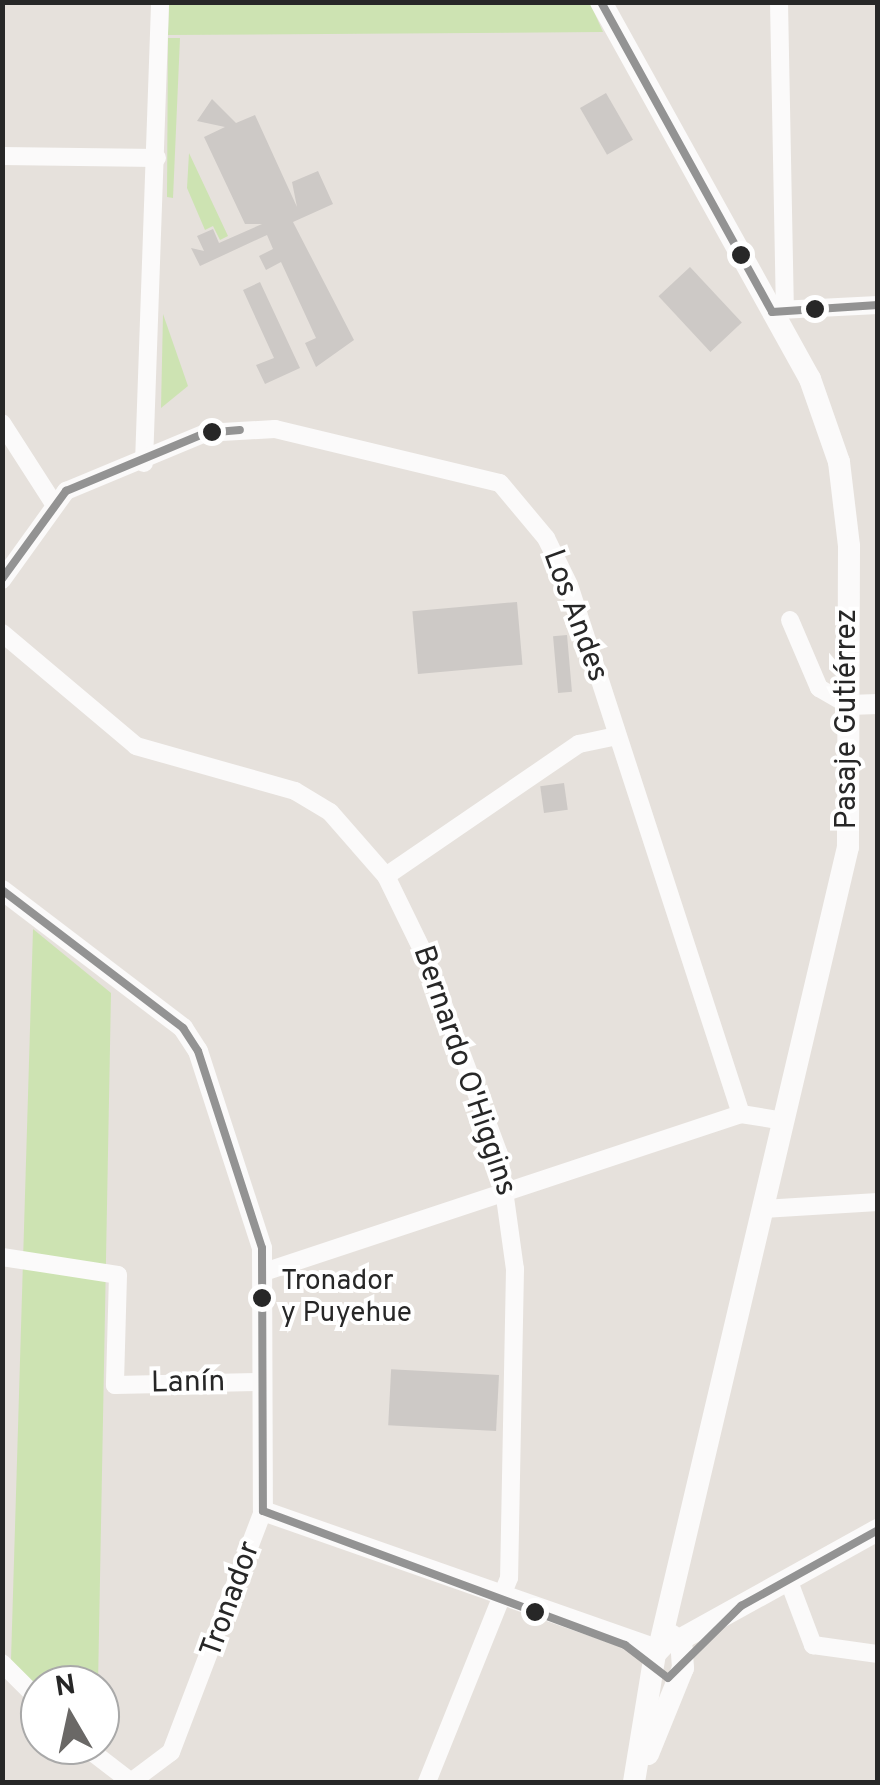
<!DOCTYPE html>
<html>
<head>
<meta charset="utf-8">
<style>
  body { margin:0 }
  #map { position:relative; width:880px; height:1785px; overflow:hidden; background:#e6e1dc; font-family:Overpass,sans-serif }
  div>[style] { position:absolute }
  .green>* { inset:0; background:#cde3b2 }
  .building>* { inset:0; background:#cdc9c6; transform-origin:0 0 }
  .minor>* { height:18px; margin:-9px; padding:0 9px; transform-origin:9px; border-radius:9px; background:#fbfafa }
  .tertiary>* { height:20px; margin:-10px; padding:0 10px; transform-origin:10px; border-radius:10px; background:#fbfafa }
  .secondary>* { height:22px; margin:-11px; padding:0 11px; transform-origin:11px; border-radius:11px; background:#fbfafa }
  .bus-1>* { height:8px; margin:-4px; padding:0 4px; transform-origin:4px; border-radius:4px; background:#939393 }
  .dots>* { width:28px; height:28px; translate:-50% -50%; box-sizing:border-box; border:5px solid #fff; border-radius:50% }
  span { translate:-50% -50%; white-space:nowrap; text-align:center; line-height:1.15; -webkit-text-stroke:8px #fff; paint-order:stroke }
  .bus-label { font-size:28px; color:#272727 }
  .left { translate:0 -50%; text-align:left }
  .street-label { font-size:30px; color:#272727 }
  .frame { position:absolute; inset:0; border:5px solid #272727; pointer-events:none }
  .north { position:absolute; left:20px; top:1665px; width:100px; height:100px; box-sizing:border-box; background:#fff; border:2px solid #a9a9a9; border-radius:50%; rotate:351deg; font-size:28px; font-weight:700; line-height:40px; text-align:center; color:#272727 }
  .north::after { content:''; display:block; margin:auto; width:35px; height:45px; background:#6a6866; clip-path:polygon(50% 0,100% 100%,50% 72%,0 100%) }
</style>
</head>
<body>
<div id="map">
  <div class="green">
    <i style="clip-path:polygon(169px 2px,590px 3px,603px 32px,168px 35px)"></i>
    <i style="clip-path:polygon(168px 38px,180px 38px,173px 198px,167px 197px)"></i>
    <i style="clip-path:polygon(189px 153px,228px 236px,220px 240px,213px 226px,205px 230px,187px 188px)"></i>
    <i style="clip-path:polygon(163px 314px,188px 386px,161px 408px)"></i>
    <i style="clip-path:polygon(33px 929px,111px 993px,98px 1685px,40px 1689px,11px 1660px)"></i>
  </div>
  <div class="building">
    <i style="left:606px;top:93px;width:54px;height:30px;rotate:60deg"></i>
    <i style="clip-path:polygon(212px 99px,236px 123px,255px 115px,297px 207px,292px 182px,318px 171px,333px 204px,293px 222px,354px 340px,316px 367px,305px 343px,316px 338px,281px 262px,266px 270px,259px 256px,273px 249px,267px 235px,200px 266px,191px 248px,204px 251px,197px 236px,213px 229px,219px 243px,262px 224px,245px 224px,204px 137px,225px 127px,197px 121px)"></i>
    <i style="left:690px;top:267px;width:76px;height:43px;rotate:47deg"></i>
    <i style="clip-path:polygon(260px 282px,300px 368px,265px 384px,256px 365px,274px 358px,243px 290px)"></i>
    <i style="left:517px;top:602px;width:63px;height:105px;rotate:85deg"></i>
    <i style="left:567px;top:635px;width:57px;height:14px;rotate:85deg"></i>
    <i style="left:564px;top:783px;width:27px;height:24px;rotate:82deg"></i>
    <i style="left:499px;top:1375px;width:56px;height:108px;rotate:93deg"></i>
  </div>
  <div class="minor">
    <i style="left:779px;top:2px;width:305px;rotate:88.9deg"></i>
    <i style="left:2px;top:156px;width:155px;rotate:0.7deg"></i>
    <i style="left:779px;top:310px;width:99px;rotate:-2.9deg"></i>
    <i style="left:2px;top:423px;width:93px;rotate:57.3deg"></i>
    <i style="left:144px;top:463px;width:461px;rotate:-88deg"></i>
    <i style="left:2px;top:580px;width:110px;rotate:-54.3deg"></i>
    <i style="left:66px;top:491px;width:151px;rotate:-22.6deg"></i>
    <i style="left:205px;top:433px;width:70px;rotate:-3.3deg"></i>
    <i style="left:275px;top:429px;width:231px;rotate:13.5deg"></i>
    <i style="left:500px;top:483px;width:72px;rotate:50.1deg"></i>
    <i style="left:546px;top:538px;width:52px;rotate:63.9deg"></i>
    <i style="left:569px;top:585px;width:556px;rotate:71.99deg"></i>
    <i style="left:790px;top:620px;width:74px;rotate:66.9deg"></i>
    <i style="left:819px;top:688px;width:34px;rotate:30deg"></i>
    <i style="left:2px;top:633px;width:175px;rotate:40.1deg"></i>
    <i style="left:136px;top:746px;width:165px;rotate:15.8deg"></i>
    <i style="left:295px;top:791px;width:41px;rotate:31deg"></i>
    <i style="left:330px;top:812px;width:85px;rotate:48.8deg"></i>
    <i style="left:386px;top:876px;width:91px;rotate:64deg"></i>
    <i style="left:426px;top:958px;width:209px;rotate:69.6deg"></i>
    <i style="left:499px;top:1154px;width:116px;rotate:82.1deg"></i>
    <i style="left:515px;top:1269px;width:309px;rotate:91.1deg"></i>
    <i style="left:509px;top:1578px;width:220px;rotate:111.9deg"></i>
    <i style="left:386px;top:876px;width:234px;rotate:-34.4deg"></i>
    <i style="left:579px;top:744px;width:38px;rotate:-12deg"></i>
    <i style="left:763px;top:1209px;width:115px;rotate:-3.5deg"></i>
    <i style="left:2px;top:1257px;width:117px;rotate:8.8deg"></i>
    <i style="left:118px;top:1275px;width:110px;rotate:91.6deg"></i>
    <i style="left:115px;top:1385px;width:147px;rotate:-1.2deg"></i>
    <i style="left:264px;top:1272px;width:502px;rotate:-18.33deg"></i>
    <i style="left:741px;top:1114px;width:44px;rotate:9.2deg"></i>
    <i style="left:788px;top:1579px;width:71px;rotate:69.3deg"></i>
    <i style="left:813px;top:1645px;width:66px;rotate:7.9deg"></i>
    <i style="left:2px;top:1663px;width:54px;rotate:45deg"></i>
    <i style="left:83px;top:1745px;width:61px;rotate:37.6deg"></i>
    <i style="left:131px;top:1782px;width:50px;rotate:-36.9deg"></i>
    <i style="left:171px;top:1752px;width:258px;rotate:-69.1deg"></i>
  </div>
  <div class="tertiary">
    <i style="left:849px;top:705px;width:29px;rotate:-2deg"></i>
    <i style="left:2px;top:890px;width:228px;rotate:37.3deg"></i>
    <i style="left:183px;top:1028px;width:27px;rotate:57deg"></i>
    <i style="left:198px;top:1051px;width:207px;rotate:72deg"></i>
    <i style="left:262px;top:1248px;width:263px;rotate:89.8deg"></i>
    <i style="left:263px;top:1511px;width:417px;rotate:19.3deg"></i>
  </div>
  <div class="secondary">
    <i style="left:601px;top:2px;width:431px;rotate:61deg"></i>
    <i style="left:810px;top:379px;width:88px;rotate:70.7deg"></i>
    <i style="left:839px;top:462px;width:85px;rotate:83.2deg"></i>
    <i style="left:849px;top:546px;width:301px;rotate:90.2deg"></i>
    <i style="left:848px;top:847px;width:819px;rotate:103.27deg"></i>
    <i style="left:681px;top:1639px;width:225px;rotate:-29deg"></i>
    <i style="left:648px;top:1754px;width:93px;rotate:-67.9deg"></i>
    <i style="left:683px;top:1668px;width:29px;rotate:-94deg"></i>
    <i style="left:634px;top:1782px;width:130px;rotate:-80.7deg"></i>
    <i style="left:655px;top:1654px;width:25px;rotate:-47deg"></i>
  </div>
  <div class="bus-1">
    <i style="left:601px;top:2px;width:354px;rotate:61.1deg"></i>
    <i style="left:772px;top:312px;width:106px;rotate:-3.8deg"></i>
    <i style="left:2px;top:579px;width:109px;rotate:-54deg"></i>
    <i style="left:66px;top:491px;width:151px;rotate:-22.6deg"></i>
    <i style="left:205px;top:433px;width:35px;rotate:-5deg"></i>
    <i style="left:2px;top:890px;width:228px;rotate:37.3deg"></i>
    <i style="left:183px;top:1028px;width:27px;rotate:57deg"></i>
    <i style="left:198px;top:1051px;width:207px;rotate:72deg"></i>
    <i style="left:262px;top:1248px;width:263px;rotate:89.8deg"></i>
    <i style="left:263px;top:1511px;width:386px;rotate:20.3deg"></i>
    <i style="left:625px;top:1645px;width:54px;rotate:37.5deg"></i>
    <i style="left:668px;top:1678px;width:103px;rotate:-44.6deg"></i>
    <i style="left:741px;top:1606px;width:157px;rotate:-29deg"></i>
  </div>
  <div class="dots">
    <i style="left:741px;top:255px;background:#272727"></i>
    <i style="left:815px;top:309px;background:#272727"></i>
    <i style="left:212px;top:432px;background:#272727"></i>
    <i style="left:262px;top:1298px;background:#272727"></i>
    <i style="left:535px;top:1612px;background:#272727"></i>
  </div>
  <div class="bus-label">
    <span class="left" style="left:281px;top:1298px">Tronador<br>y Puyehue</span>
  </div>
  <div class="street-label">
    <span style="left:574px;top:616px;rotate:70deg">Los Andes</span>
    <span style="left:848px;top:719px;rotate:-90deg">Pasaje Gutiérrez</span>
    <span style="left:463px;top:1071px;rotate:71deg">Bernardo O'Higgins</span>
    <span style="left:188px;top:1384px;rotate:-1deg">Lanín</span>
    <span style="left:232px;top:1600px;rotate:-70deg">Tronador</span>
  </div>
  <div class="frame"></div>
  <div class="north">N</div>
</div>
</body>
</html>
